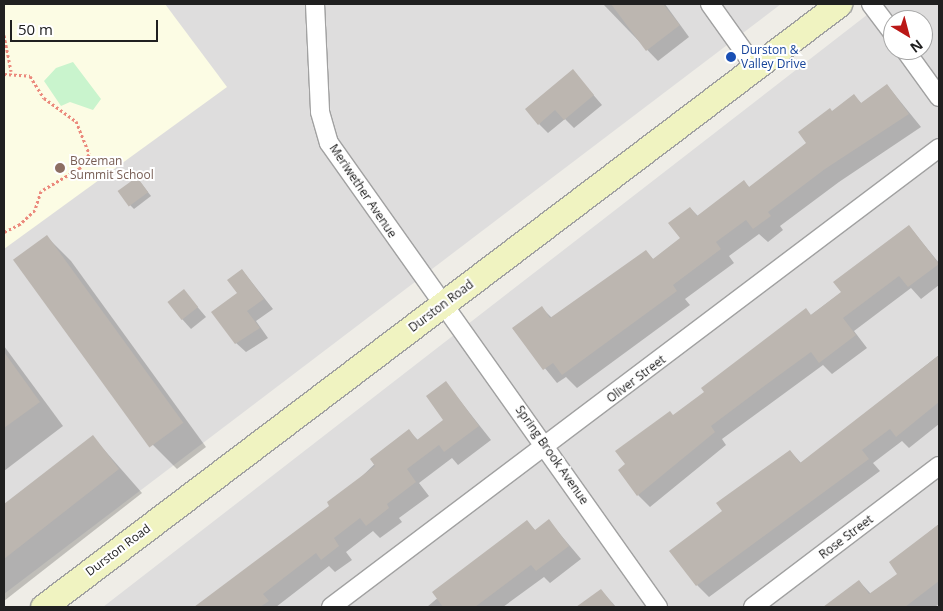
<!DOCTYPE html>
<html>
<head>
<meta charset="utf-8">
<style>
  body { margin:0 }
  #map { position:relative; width:943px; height:611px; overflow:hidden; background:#efede7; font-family:"Open Sans",sans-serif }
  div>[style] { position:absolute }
  .residential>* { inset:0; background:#dedddd }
  .education>* { inset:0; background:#fcfce4 }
  .park>* { inset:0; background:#c9f4cd }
  .shadow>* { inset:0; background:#0003 }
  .building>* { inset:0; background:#bcb6b0; transform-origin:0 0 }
  .path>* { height:3px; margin-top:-1.5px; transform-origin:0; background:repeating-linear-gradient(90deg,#eb897c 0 2.5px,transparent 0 5px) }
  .roads { filter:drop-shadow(1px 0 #a1a1a1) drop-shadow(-1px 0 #a1a1a1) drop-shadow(0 1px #a1a1a1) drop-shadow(0 -1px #a1a1a1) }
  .minor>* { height:18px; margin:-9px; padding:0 9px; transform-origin:9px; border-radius:9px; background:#fff }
  .secondary>* { height:25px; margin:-12.5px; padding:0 12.5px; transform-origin:12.5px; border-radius:12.5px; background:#f0f3c1 }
  .dots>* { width:14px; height:14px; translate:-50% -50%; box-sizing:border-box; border:2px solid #fff; border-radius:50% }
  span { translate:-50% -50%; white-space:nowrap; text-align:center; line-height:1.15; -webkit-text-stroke:4px #fff; paint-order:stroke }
  .transit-label { font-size:12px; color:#164399 }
  .left { translate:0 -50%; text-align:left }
  .education-label { font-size:12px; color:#785e54 }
  .street-label { font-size:12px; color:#202020 }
  .frame { position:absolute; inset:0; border:5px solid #202020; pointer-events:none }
  .north { position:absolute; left:883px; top:10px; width:50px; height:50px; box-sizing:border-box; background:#fff; border:1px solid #a6a6a6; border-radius:50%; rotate:143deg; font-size:14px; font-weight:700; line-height:20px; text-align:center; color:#202020 }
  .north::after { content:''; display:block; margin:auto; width:18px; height:22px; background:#ba1716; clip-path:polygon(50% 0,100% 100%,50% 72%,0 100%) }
  .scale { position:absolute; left:10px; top:20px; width:148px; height:22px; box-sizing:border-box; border:2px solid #202020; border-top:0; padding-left:6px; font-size:15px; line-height:18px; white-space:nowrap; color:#202020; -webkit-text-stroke:4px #fff; paint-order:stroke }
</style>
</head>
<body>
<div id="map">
  <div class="residential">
    <i style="clip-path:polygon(4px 4px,781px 4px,4px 594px)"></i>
    <i style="clip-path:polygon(evenodd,881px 4px,939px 4px,939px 607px,103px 607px,881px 4px,893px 20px,923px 20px,923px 50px,893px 50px,893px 20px)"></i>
  </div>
  <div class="education">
    <i style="clip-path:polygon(4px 4px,165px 4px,227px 87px,4px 249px)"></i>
  </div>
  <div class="park">
    <i style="clip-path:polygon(73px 62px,101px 99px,93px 110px,70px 102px,61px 106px,44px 81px,56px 68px)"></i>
  </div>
  <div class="shadow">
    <i style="clip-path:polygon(603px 4px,665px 4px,689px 37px,658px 61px)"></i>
    <i style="clip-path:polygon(573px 71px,602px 105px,574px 128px,565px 119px,548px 133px,539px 124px)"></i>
    <i style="clip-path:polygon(887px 85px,921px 127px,839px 182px,780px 226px,783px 230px,768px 242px,759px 234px,729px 256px,734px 263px,685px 299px,690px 305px,577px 388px,566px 377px,557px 383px,513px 329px,542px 308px,552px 318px,646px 252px,654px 260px,682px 239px,690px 208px,698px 216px,744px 182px,750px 188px,808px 144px,832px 113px,854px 96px,862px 104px)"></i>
    <i style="clip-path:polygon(141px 183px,151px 196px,134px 209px,130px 205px)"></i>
    <i style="clip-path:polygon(909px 226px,939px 263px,939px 285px,921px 299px,911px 288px,854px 331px,867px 348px,832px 374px,823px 365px,722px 439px,726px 445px,650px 507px,638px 495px,674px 416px,842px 292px)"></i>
    <i style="clip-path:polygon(47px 237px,71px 261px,206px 447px,177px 469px,153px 445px)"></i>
    <i style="clip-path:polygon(242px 270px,273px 309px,256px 321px,268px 338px,246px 352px,236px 343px)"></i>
    <i style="clip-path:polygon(184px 291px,206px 317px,191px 329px,182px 319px)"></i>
    <i style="clip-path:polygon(4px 346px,63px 426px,4px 471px)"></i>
    <i style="clip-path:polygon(939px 355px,939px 424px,909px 448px,902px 441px,873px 463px,880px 471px,709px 597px,697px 585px,671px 551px,724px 511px,790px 451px,802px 464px)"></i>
    <i style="clip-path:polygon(446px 383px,491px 440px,458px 465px,452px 458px,419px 483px,429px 496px,399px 518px,402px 522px,380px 538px,373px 531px,346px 552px,352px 560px,335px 572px,329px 566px,276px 607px,196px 607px,331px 506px,409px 431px,418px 440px,445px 420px)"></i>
    <i style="clip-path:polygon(93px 437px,142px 493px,4px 601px,4px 505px)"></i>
    <i style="clip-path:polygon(549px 521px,581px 559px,550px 583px,544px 577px,503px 607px,427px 607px,527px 522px,536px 531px)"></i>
    <i style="clip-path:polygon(939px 524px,939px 604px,935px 607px,824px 607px,859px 581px,871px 594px,899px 574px,891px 563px)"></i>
    <i style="clip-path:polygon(601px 590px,616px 607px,578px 607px)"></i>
  </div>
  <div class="building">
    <i style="clip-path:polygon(611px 4px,663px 4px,680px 25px,646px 51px)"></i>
    <i style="clip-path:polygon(573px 69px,594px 95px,564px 120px,555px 110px,538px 125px,525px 109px)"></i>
    <i style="clip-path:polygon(887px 84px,909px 114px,825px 169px,768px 212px,771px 216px,753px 229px,746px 220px,716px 242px,721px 249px,673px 285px,677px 291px,562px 375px,553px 363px,543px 370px,512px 328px,542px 306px,550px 318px,646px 250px,653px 259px,680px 238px,668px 223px,690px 207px,697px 216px,744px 180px,749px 187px,806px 143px,798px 132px,830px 108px,832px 111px,854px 94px,861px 103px)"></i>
    <i style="left:137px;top:177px;width:19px;height:24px;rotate:54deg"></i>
    <i style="clip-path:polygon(909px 225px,939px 264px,908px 287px,899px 276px,843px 318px,856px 335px,819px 363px,811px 352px,767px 384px,711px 426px,715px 432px,637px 496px,618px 470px,625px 464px,615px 451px,670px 411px,673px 415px,704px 392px,701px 388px,806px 308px,811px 315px,841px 292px,833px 282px)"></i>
    <i style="left:47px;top:235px;width:232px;height:42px;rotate:54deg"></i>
    <i style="clip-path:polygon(242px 269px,264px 299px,247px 311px,260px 328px,235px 344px,211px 312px,237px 293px,227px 280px)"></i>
    <i style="left:184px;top:289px;width:23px;height:21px;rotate:52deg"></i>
    <i style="clip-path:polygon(4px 352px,40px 402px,4px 428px)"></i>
    <i style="clip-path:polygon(939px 355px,939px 402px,896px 437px,890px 429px,862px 450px,869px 459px,696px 586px,669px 551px,722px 511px,716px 503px,790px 450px,800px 463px)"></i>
    <i style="clip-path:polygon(446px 381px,479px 426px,444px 452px,439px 445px,407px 469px,416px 482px,387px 504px,389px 508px,366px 526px,360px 518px,334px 538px,339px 546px,321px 560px,316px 553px,263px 594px,269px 601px,260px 607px,194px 607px,329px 506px,327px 502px,375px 466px,370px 459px,409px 429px,417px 440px,443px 420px,426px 396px)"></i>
    <i style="clip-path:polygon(93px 435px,119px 469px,4px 559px,4px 504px)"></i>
    <i style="clip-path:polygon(549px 519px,569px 546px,536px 571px,531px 565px,475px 607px,443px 607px,432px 592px,527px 520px,535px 530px)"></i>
    <i style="clip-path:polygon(939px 524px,939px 581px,905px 607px,823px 607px,859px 580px,869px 594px,897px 574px,889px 562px)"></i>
    <i style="clip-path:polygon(601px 589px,615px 607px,576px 607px)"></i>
  </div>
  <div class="path">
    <i style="left:4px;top:35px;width:37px;rotate:79deg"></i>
    <i style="left:4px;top:74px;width:26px;rotate:4deg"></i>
    <i style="left:30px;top:76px;width:26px;rotate:58deg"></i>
    <i style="left:44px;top:98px;width:39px;rotate:36deg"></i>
    <i style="left:76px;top:121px;width:35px;rotate:68deg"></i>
    <i style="left:89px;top:154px;width:17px;rotate:123deg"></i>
    <i style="left:80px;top:168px;width:45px;rotate:149.5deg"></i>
    <i style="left:41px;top:191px;width:20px;rotate:108deg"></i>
    <i style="left:35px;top:210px;width:21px;rotate:137deg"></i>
    <i style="left:20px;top:224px;width:18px;rotate:153deg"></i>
  </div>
  <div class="roads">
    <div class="minor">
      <i style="left:315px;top:4px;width:108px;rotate:87.3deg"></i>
      <i style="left:320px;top:112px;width:32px;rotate:74deg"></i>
      <i style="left:329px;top:143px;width:569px;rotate:54.66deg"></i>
      <i style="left:710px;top:4px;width:77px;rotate:54.5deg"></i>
      <i style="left:871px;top:4px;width:36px;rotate:53deg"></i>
      <i style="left:905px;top:50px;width:58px;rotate:54.1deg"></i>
      <i style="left:331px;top:607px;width:762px;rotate:-37.05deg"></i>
      <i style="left:753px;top:607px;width:233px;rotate:-37.2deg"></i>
    </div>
    <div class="secondary">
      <i style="left:43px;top:607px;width:999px;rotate:-37.15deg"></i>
    </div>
  </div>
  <div class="dots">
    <i style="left:731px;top:57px;background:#1a4fb4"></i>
    <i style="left:60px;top:168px;background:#8d6e63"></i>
  </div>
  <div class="transit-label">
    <span class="left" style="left:741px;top:57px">Durston &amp;<br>Valley Drive</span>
  </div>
  <div class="education-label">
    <span class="left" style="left:70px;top:168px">Bozeman<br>Summit School</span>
  </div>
  <div class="street-label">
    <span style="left:363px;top:191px;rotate:56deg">Meriwether Avenue</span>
    <span style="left:441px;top:306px;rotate:-37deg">Durston Road</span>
    <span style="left:636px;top:379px;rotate:-37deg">Oliver Street</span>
    <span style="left:552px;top:455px;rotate:55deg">Spring Brook Avenue</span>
    <span style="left:846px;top:537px;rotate:-37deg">Rose Street</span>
    <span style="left:118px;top:550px;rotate:-37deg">Durston Road</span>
  </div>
  <div class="frame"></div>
  <div class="north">N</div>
  <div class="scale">50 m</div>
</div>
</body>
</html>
